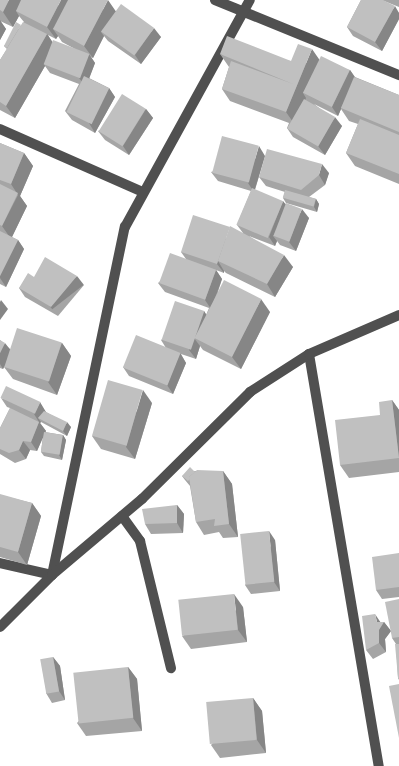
<!DOCTYPE html>
<html>
<head>
<meta charset="utf-8">
<style>
  body { margin:0 }
  #map { position:relative; width:399px; height:766px; overflow:hidden; background:#fff; font-family:Raleway,sans-serif }
  div>[style] { position:absolute }
  .minor>* { height:10px; margin:-5px; padding:0 5px; transform-origin:5px; border-radius:5px; background:#505050 }
  .wall>* { inset:0; background:#a5a5a5 }
  .shaded-wall>* { inset:0; background:#868686; transform-origin:0 0 }
  .building>* { inset:0; background:#c0c0c0; transform-origin:0 0 }
  span { translate:-50% -50%; white-space:nowrap; text-align:center; line-height:1.15; -webkit-text-stroke:4.5px #fff; paint-order:stroke }
</style>
</head>
<body>
<div id="map">
  <div class="minor">
    <i style="left:215px;top:0;width:199px;rotate:22.2deg"></i>
    <i style="left:0;top:129px;width:156px;rotate:23.8deg"></i>
    <i style="left:309px;top:354px;width:418px;rotate:80.4deg"></i>
    <i style="left:122px;top:516px;width:31px;rotate:54deg"></i>
    <i style="left:140px;top:541px;width:131px;rotate:76.3deg"></i>
    <i style="left:0;top:563px;width:53px;rotate:13deg"></i>
    <i style="left:52px;top:575px;width:356px;rotate:-78.2deg"></i>
    <i style="left:125px;top:227px;width:259px;rotate:-61.2deg"></i>
    <i style="left:0;top:627px;width:74px;rotate:-45deg"></i>
    <i style="left:52px;top:575px;width:118px;rotate:-40.2deg"></i>
    <i style="left:142px;top:499px;width:152px;rotate:-44.7deg"></i>
    <i style="left:250px;top:392px;width:70px;rotate:-32.8deg"></i>
    <i style="left:309px;top:354px;width:98px;rotate:-23.4deg"></i>
  </div>
  <div class="wall">
    <i style="clip-path:polygon(evenodd,0 0,116px 11px,161px 37px,141px 64px,108px 41px,104px 36px,93px 58px,91px 57px,95px 63px,89px 78px,109px 88px,115px 97px,95px 133px,72px 120px,65px 111px,79px 84px,50px 73px,45px 66px,15px 118px,0 110px,0 60px,7px 49px,4px 46px,24px 22px,19px 16px,13px 27px,0 21px,6px 29px,0 40px,0 0,48px 35px,56px 39px,58px 36px,62px 42px,75px 49px,52px 42px,48px 35px)"></i>
    <i style="clip-path:polygon(361px 0,399px 0,399px 7px,384px 1px,399px 13px,399px 19px,382px 51px,353px 36px,347px 27px)"></i>
    <i style="clip-path:polygon(220px 54px,291px 61px,350px 70px,355px 77px,399px 95px,399px 184px,355px 166px,346px 153px,358px 124px,349px 121px,341px 109px,338px 116px,314px 104px,342px 126px,325px 155px,293px 137px,287px 128px,289px 123px,230px 101px,222px 89px,229px 67px)"></i>
    <i style="clip-path:polygon(146px 109px,153px 118px,129px 155px,105px 140px,98px 131px)"></i>
    <i style="clip-path:polygon(0 143px,24px 153px,33px 166px,20px 196px,27px 206px,12px 237px,18px 240px,24px 249px,6px 287px,0 284px)"></i>
    <i style="clip-path:polygon(265px 156px,255px 190px,286px 204px,309px 218px,296px 251px,280px 245px,277px 241px,275px 246px,249px 236px,293px 267px,275px 297px,226px 273px,224px 271px,224px 273px,216px 270px,222px 279px,218px 292px,270px 312px,241px 369px,203px 350px,200px 346px,196px 359px,181px 354px,186px 363px,173px 394px,129px 376px,123px 367px,166px 348px,161px 340px,204px 311px,206px 315px,209px 308px,165px 292px,158px 283px,186px 259px,181px 252px,243px 233px,237px 225px,251px 191px,218px 181px,211px 172px)"></i>
    <i style="clip-path:polygon(329px 173px,325px 185px,309px 197px,316px 199px,319px 204px,317px 212px,286px 203px,283px 198px,285px 192px,266px 186px,259px 177px)"></i>
    <i style="clip-path:polygon(34px 277px,84px 285px,58px 316px,25px 297px,19px 288px)"></i>
    <i style="clip-path:polygon(0 340px,10px 349px,62px 343px,71px 356px,57px 395px,13px 379px,4px 367px,3px 369px,0 368px)"></i>
    <i style="clip-path:polygon(1px 398px,46px 412px,71px 427px,67px 436px,41px 422px,40px 423px,46px 431px,45px 432px,63px 435px,66px 440px,62px 460px,44px 456px,41px 452px,43px 436px,37px 451px,30px 450px,26px 459px,15px 463px,0 454px,0 428px,10px 408px,7px 407px)"></i>
    <i style="clip-path:polygon(392px 400px,399px 410px,399px 472px,349px 478px,340px 465px)"></i>
    <i style="clip-path:polygon(152px 403px,135px 459px,101px 449px,92px 436px)"></i>
    <i style="clip-path:polygon(195px 471px,223px 471px,232px 484px,238px 537px,223px 538px,219px 532px,204px 535px,196px 522px,190px 486px,185px 480px,182px 476px)"></i>
    <i style="clip-path:polygon(0 495px,32px 503px,41px 516px,27px 565px,0 557px)"></i>
    <i style="clip-path:polygon(177px 505px,184px 514px,183px 533px,151px 534px,145px 524px)"></i>
    <i style="clip-path:polygon(275px 540px,280px 591px,251px 594px,245px 585px)"></i>
    <i style="clip-path:polygon(399px 553px,399px 597px,382px 599px,376px 590px)"></i>
    <i style="clip-path:polygon(399px 599px,399px 680px,398px 678px,396px 644px,392px 638px)"></i>
    <i style="clip-path:polygon(243px 607px,247px 642px,191px 649px,182px 636px)"></i>
    <i style="clip-path:polygon(380px 622px,384px 622px,391px 631px,385px 639px,386px 652px,373px 659px,366px 650px)"></i>
    <i style="clip-path:polygon(53px 657px,60px 666px,65px 700px,52px 703px,46px 693px)"></i>
    <i style="clip-path:polygon(128px 667px,137px 679px,142px 731px,86px 736px,77px 723px)"></i>
    <i style="clip-path:polygon(253px 698px,262px 711px,266px 753px,220px 758px,211px 745px)"></i>
  </div>
  <div class="shaded-wall">
    <i style="clip-path:polygon(9px 0,27px 0,16px 11px,19px 16px,13px 27px,3px 12px)"></i>
    <i style="clip-path:polygon(61px 0,77px 0,53px 29px,58px 36px,56px 39px,47px 27px)"></i>
    <i style="clip-path:polygon(108px 0,117px 13px,101px 32px,104px 36px,93px 58px,84px 46px)"></i>
    <i style="clip-path:polygon(395px 6px,399px 13px,399px 19px,382px 51px,375px 42px)"></i>
    <i style="clip-path:polygon(0 20px,6px 29px,0 40px)"></i>
    <i style="clip-path:polygon(154px 28px,161px 37px,141px 64px,135px 55px)"></i>
    <i style="clip-path:polygon(47px 34px,56px 47px,44px 64px,45px 66px,15px 118px,6px 106px)"></i>
    <i style="clip-path:polygon(312px 49px,321px 62px,303px 93px,306px 98px,295px 125px,286px 112px)"></i>
    <i style="clip-path:polygon(89px 54px,95px 63px,86px 87px,79px 78px)"></i>
    <i style="clip-path:polygon(350px 70px,356px 79px,341px 108px,341px 109px,338px 116px,332px 107px)"></i>
    <i style="clip-path:polygon(109px 88px,115px 97px,95px 133px,89px 123px)"></i>
    <i style="clip-path:polygon(146px 109px,153px 118px,129px 155px,123px 146px)"></i>
    <i style="clip-path:polygon(335px 117px,342px 126px,325px 155px,318px 146px)"></i>
    <i style="clip-path:polygon(259px 146px,265px 156px,254px 192px,248px 183px)"></i>
    <i style="clip-path:polygon(24px 153px,33px 166px,20px 196px,27px 206px,11px 239px,2px 226px,18px 195px,11px 184px)"></i>
    <i style="clip-path:polygon(322px 164px,329px 173px,325px 185px,319px 175px)"></i>
    <i style="clip-path:polygon(316px 199px,319px 204px,317px 212px,314px 207px)"></i>
    <i style="clip-path:polygon(283px 201px,290px 210px,273px 236px,277px 241px,275px 246px,269px 237px)"></i>
    <i style="clip-path:polygon(302px 209px,309px 218px,296px 251px,289px 242px)"></i>
    <i style="clip-path:polygon(18px 240px,24px 249px,6px 287px,0 278px,0 276px)"></i>
    <i style="clip-path:polygon(284px 255px,293px 267px,275px 297px,267px 284px)"></i>
    <i style="clip-path:polygon(218px 261px,224px 271px,224px 273px,217px 264px)"></i>
    <i style="clip-path:polygon(216px 270px,222px 279px,211px 309px,205px 300px)"></i>
    <i style="left:77px;top:276px;width:11px;height:40px;rotate:52deg"></i>
    <i style="clip-path:polygon(261px 299px,270px 312px,241px 369px,232px 357px)"></i>
    <i style="clip-path:polygon(1px 300px,8px 309px,0 320px,0 302px)"></i>
    <i style="clip-path:polygon(204px 311px,210px 320px,194px 338px,200px 346px,196px 359px,189px 350px)"></i>
    <i style="clip-path:polygon(5px 343px,12px 352px,3px 369px,0 364px,0 353px)"></i>
    <i style="clip-path:polygon(62px 343px,71px 356px,57px 395px,48px 382px)"></i>
    <i style="clip-path:polygon(180px 353px,186px 363px,173px 394px,167px 385px)"></i>
    <i style="clip-path:polygon(143px 390px,152px 403px,135px 459px,126px 447px)"></i>
    <i style="clip-path:polygon(392px 400px,399px 410px,399px 458px)"></i>
    <i style="clip-path:polygon(40px 402px,46px 412px,38px 418px,41px 422px,40px 423px,46px 431px,37px 451px,31px 442px,39px 422px,34px 414px)"></i>
    <i style="clip-path:polygon(67px 422px,71px 427px,67px 436px,63px 431px)"></i>
    <i style="clip-path:polygon(63px 435px,66px 440px,62px 460px,59px 455px)"></i>
    <i style="clip-path:polygon(23px 441px,30px 450px,26px 459px,19px 450px)"></i>
    <i style="clip-path:polygon(223px 471px,232px 484px,238px 537px,229px 524px)"></i>
    <i style="clip-path:polygon(32px 503px,41px 516px,27px 565px,18px 552px)"></i>
    <i style="clip-path:polygon(177px 505px,184px 514px,183px 533px,177px 523px)"></i>
    <i style="clip-path:polygon(269px 531px,275px 540px,280px 591px,274px 582px)"></i>
    <i style="clip-path:polygon(234px 594px,243px 607px,247px 642px,238px 630px)"></i>
    <i style="clip-path:polygon(375px 614px,381px 623px,384px 622px,391px 631px,385px 639px,386px 652px,379px 643px,377px 622px)"></i>
    <i style="clip-path:polygon(53px 657px,60px 666px,65px 700px,59px 691px)"></i>
    <i style="clip-path:polygon(128px 667px,137px 679px,142px 731px,133px 718px)"></i>
    <i style="clip-path:polygon(253px 698px,262px 711px,266px 753px,257px 740px)"></i>
  </div>
  <div class="building">
    <i style="clip-path:polygon(0 0,9px 0,3px 12px,0 10px)"></i>
    <i style="clip-path:polygon(21px 0,61px 0,47px 27px,16px 11px)"></i>
    <i style="clip-path:polygon(68px 0,108px 0,84px 46px,53px 29px)"></i>
    <i style="clip-path:polygon(361px 0,383px 0,395px 6px,375px 42px,347px 27px)"></i>
    <i style="left:121px;top:4px;width:41px;height:34px;rotate:36deg"></i>
    <i style="clip-path:polygon(16px 22px,21px 25px,7px 48px,4px 46px)"></i>
    <i style="clip-path:polygon(23px 22px,47px 34px,6px 106px,0 102px,0 60px)"></i>
    <i style="clip-path:polygon(227px 36px,291px 61px,298px 44px,312px 49px,286px 112px,222px 89px,231px 61px,293px 84px,220px 54px)"></i>
    <i style="left:53px;top:40px;width:39px;height:26px;rotate:21deg"></i>
    <i style="left:321px;top:56px;width:32px;height:41px;rotate:26deg"></i>
    <i style="left:84px;top:76px;width:28px;height:40px;rotate:26deg"></i>
    <i style="clip-path:polygon(354px 77px,399px 95px,399px 132px,341px 108px)"></i>
    <i style="left:122px;top:94px;width:28px;height:44px;rotate:32deg"></i>
    <i style="left:304px;top:99px;width:36px;height:34px;rotate:30deg"></i>
    <i style="clip-path:polygon(360px 119px,399px 135px,399px 174px,346px 153px)"></i>
    <i style="left:222px;top:136px;width:38px;height:38px;rotate:15deg"></i>
    <i style="clip-path:polygon(0 143px,24px 153px,11px 184px,0 180px)"></i>
    <i style="clip-path:polygon(267px 149px,322px 164px,319px 175px,301px 190px,259px 177px)"></i>
    <i style="clip-path:polygon(0 184px,18px 193px,2px 226px,0 225px)"></i>
    <i style="left:252px;top:188px;width:34px;height:40px;rotate:23deg"></i>
    <i style="left:285px;top:190px;width:32px;height:8px;rotate:16deg"></i>
    <i style="left:286px;top:203px;width:17px;height:35px;rotate:21deg"></i>
    <i style="clip-path:polygon(193px 215px,230px 227px,218px 261px,217px 264px,181px 252px)"></i>
    <i style="clip-path:polygon(230px 226px,284px 255px,267px 284px,218px 261px)"></i>
    <i style="clip-path:polygon(0 231px,18px 240px,0 276px)"></i>
    <i style="left:170px;top:253px;width:49px;height:32px;rotate:20deg"></i>
    <i style="clip-path:polygon(45px 257px,77px 276px,51px 307px,19px 288px,28px 273px,34px 277px)"></i>
    <i style="left:224px;top:280px;width:42px;height:65px;rotate:27deg"></i>
    <i style="left:175px;top:301px;width:31px;height:41px;rotate:19deg"></i>
    <i style="left:17px;top:328px;width:47px;height:41px;rotate:18deg"></i>
    <i style="left:136px;top:335px;width:48px;height:35px;rotate:22deg"></i>
    <i style="clip-path:polygon(0 340px,5px 343px,0 353px)"></i>
    <i style="left:108px;top:380px;width:36px;height:58px;rotate:16deg"></i>
    <i style="left:6px;top:386px;width:38px;height:13px;rotate:25deg"></i>
    <i style="clip-path:polygon(392px 400px,399px 458px,340px 465px,335px 420px,380px 415px,379px 402px)"></i>
    <i style="clip-path:polygon(10px 408px,39px 422px,31px 442px,23px 441px,19px 450px,9px 453px,0 449px,0 428px)"></i>
    <i style="clip-path:polygon(44px 411px,67px 422px,63px 431px,38px 418px)"></i>
    <i style="left:44px;top:432px;width:19px;height:20px;rotate:9deg"></i>
    <i style="clip-path:polygon(190px 467px,195px 472px,189px 477px,190px 479px,188px 481px,182px 476px)"></i>
    <i style="clip-path:polygon(197px 470px,223px 471px,229px 524px,214px 526px,215px 519px,196px 522px,189px 477px)"></i>
    <i style="clip-path:polygon(0 494px,32px 503px,18px 552px,0 547px)"></i>
    <i style="clip-path:polygon(177px 505px,177px 523px,145px 524px,142px 509px)"></i>
    <i style="left:269px;top:531px;width:51px;height:29px;rotate:84deg"></i>
    <i style="clip-path:polygon(399px 553px,399px 587px,376px 590px,372px 557px)"></i>
    <i style="left:234px;top:594px;width:36px;height:56px;rotate:84deg"></i>
    <i style="clip-path:polygon(399px 599px,399px 637px,392px 638px,385px 602px)"></i>
    <i style="clip-path:polygon(375px 614px,377px 622px,384px 622px,379px 630px,379px 643px,366px 650px,362px 616px)"></i>
    <i style="clip-path:polygon(395px 644px,399px 644px,399px 678px,398px 678px)"></i>
    <i style="left:53px;top:657px;width:35px;height:13px;rotate:80deg"></i>
    <i style="left:128px;top:667px;width:51px;height:55px;rotate:84deg"></i>
    <i style="clip-path:polygon(399px 684px,399px 738px,389px 686px)"></i>
    <i style="left:253px;top:698px;width:42px;height:47px;rotate:85deg"></i>
  </div>
</div>
</body>
</html>
